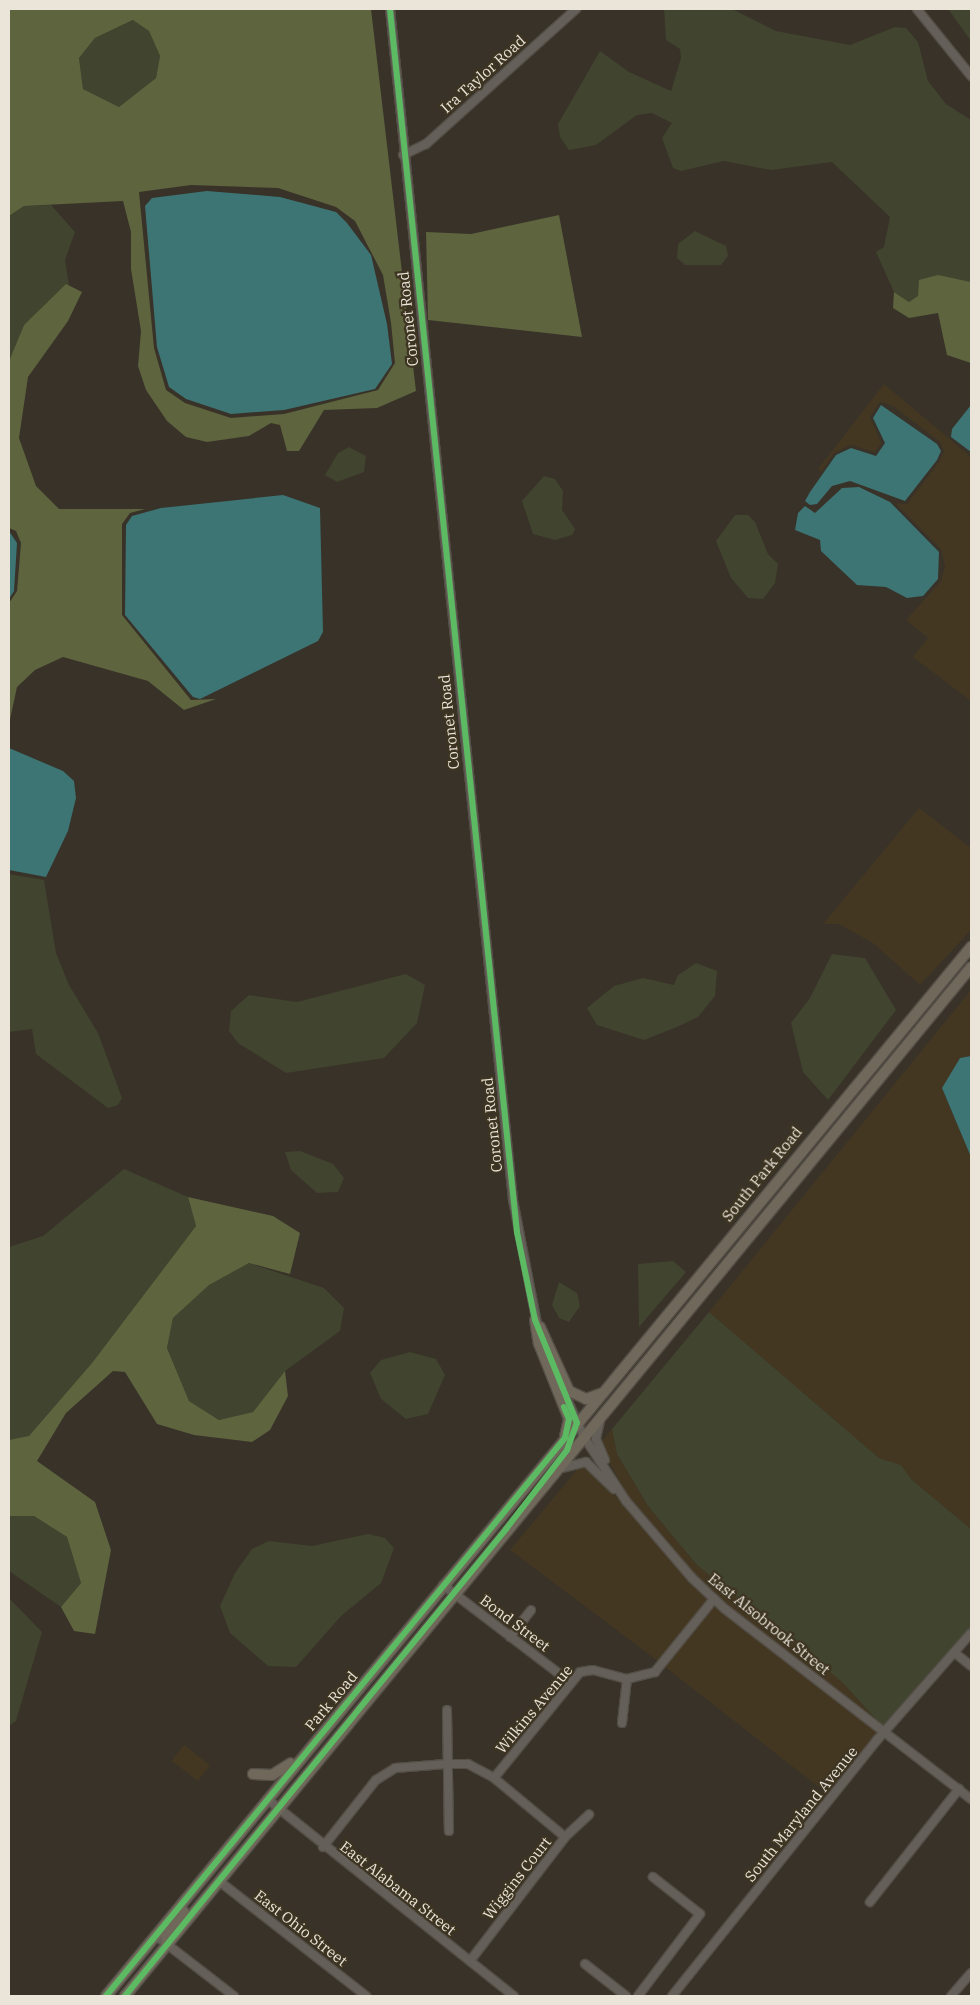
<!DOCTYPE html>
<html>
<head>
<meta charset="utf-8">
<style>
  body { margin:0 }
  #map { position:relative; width:980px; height:2005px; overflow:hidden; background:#383228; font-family:"IBM Plex Serif",serif }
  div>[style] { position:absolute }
  .built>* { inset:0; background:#443722; transform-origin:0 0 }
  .green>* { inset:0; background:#41442e }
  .forest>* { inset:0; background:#5d643e }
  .water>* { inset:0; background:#3d7474 }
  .roads { filter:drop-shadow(1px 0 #534e46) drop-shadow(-1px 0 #534e46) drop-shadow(0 1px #534e46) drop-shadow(0 -1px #534e46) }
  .minor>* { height:8px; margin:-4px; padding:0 4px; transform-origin:4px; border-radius:4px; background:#646059 }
  .major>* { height:10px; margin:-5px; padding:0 5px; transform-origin:5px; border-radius:5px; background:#70685a }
  .cycleway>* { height:6px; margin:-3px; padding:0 3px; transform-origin:3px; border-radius:3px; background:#5cba63 }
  span { translate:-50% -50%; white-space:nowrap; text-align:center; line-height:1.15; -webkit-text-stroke:4.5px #3e3422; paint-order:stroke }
  .street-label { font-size:15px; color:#eae4d9 }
  .frame { position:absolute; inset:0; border:10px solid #eae4d9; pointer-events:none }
</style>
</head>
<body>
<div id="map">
  <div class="built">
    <i style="clip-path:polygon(884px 384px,971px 457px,971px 701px,913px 657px,928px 638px,906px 620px,941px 581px,945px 566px,941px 549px,895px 503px,907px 504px,939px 462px,944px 451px,940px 442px,893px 406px,880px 402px,870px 417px,881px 443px,875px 452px,850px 445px,834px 453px,821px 472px,818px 469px)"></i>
    <i style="clip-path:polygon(919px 808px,971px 848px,971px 930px,920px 985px,873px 943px,839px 924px,823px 924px)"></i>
    <i style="clip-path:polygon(971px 990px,971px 1056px,960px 1058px,942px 1089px,971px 1157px,971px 1529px,912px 1480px,901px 1465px,879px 1458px,709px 1312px)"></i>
    <i style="clip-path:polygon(612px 1429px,617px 1454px,648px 1506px,697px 1565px,842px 1682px,885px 1729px,728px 1606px,676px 1556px,629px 1499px,603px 1450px,601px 1442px)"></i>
    <i style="clip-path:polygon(581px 1465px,591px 1469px,708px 1600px,659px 1662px,510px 1550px)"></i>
    <i style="left:714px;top:1605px;width:209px;height:79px;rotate:38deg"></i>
    <i style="left:184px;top:1745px;width:33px;height:20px;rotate:38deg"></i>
  </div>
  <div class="green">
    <i style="clip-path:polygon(664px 9px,732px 9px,776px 31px,850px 45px,895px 27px,906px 28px,918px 42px,928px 81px,946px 104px,971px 120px,971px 282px,956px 279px,909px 302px,894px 292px,876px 252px,884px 247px,890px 217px,832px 162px,771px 170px,724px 161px,681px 171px,673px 168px,662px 138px,672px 123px,652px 113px,637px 115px,596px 145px,569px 150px,560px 137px,558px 124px,600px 51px,629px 72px,671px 91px,681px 58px,680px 49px,666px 40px)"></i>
    <i style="clip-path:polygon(948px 9px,971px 9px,971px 41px)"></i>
    <i style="clip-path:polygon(134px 20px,149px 31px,160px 56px,156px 78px,119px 107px,83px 89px,79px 58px,95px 38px)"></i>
    <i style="clip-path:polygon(51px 205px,75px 232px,65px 260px,69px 285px,24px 325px,9px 361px,9px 216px,24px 206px)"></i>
    <i style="clip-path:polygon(695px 231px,726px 246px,728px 256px,721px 265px,685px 265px,677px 258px,678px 244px)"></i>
    <i style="clip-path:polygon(349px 447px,366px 456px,364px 472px,337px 482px,325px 475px,338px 453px)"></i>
    <i style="clip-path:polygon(544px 476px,555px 479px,563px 491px,562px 510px,575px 529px,572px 535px,555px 540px,533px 534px,522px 501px)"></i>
    <i style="clip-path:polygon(735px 515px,748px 515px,755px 522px,768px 554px,778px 564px,775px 583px,763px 599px,748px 598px,731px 578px,716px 541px)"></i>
    <i style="clip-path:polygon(9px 874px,44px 880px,56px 953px,69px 985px,98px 1033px,122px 1098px,118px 1105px,108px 1108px,36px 1054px,32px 1029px,9px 1032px)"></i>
    <i style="clip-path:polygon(832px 954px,865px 958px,896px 1010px,828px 1100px,803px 1072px,791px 1023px,810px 998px)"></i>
    <i style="clip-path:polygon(696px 963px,717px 971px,715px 996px,698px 1017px,677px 1027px,644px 1040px,597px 1025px,587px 1008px,614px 986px,643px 978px,674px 985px,678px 975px)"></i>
    <i style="clip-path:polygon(406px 974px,425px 985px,417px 1023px,384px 1058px,286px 1073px,238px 1043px,229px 1031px,231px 1011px,249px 995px,297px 1002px)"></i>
    <i style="clip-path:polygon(300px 1151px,333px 1164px,344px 1178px,338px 1192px,317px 1193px,291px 1170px,285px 1152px)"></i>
    <i style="clip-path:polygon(124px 1169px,188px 1197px,196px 1226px,92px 1363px,29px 1437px,9px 1440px,9px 1247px,43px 1236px)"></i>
    <i style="clip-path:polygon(673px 1261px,686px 1272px,639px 1327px,638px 1264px)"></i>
    <i style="clip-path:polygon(249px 1263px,324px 1288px,344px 1308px,340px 1331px,285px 1371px,253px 1412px,219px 1420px,189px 1401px,167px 1348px,173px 1318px,209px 1284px)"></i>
    <i style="clip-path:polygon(559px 1282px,577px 1293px,580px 1306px,569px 1322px,559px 1318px,552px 1305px)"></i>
    <i style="clip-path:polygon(709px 1312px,879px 1458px,901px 1465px,912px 1480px,971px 1529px,971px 1627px,885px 1729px,842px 1682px,697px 1565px,648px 1506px,617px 1454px,612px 1429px)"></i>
    <i style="clip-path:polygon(410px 1352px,436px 1359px,445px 1375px,428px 1414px,406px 1419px,381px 1399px,370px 1373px,381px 1360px)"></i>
    <i style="clip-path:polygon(9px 1516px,34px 1516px,67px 1537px,81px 1583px,61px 1607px,9px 1571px)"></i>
    <i style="clip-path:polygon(368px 1534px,385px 1538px,394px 1548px,381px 1583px,341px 1616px,296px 1667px,268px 1666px,230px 1633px,220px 1606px,235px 1573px,252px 1549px,269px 1541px,312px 1546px)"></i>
    <i style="clip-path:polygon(9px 1598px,42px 1632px,16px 1721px,9px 1726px)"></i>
  </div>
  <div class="forest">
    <i style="clip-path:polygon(evenodd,9px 9px,371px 9px,416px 391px,377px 408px,324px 410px,299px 451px,287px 451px,280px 425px,271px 423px,249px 436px,207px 442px,186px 437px,167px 421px,146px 390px,138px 366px,141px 331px,131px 269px,131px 232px,123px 201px,24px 206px,9px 216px,9px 9px,133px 20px,149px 31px,160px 56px,156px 78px,119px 107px,83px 89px,79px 58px,95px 38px,133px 20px,9px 9px,191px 185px,278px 188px,336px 207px,355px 221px,383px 275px,391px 323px,395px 363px,378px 390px,284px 414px,231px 418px,185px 403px,166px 390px,154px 348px,139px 192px,191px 185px)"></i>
    <i style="clip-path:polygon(559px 215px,582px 337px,428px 320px,426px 232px,471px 234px)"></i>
    <i style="clip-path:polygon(938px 275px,971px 282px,971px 363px,947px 355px,938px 313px,909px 318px,893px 308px,894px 292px,909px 302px,918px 296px,919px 280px)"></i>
    <i style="clip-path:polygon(66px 284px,82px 292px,68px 321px,28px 377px,19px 438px,36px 486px,59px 509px,145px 509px,130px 513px,122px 524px,122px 615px,191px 700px,216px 699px,184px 710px,148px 681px,63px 657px,35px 670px,17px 687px,9px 724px,9px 603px,17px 591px,21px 543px,16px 531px,9px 528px,9px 361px,24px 325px)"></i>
    <i style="clip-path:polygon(188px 1197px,273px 1216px,300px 1233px,290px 1274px,249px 1263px,209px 1285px,173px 1318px,167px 1348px,189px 1401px,219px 1420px,253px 1412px,285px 1371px,288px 1396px,270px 1430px,252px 1442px,194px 1435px,157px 1424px,125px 1372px,113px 1371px,66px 1413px,37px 1461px,95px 1502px,111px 1550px,95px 1634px,74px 1631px,61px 1607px,81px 1583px,67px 1537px,34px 1516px,9px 1516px,9px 1440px,29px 1436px,92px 1363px,196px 1226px)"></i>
  </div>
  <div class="water">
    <i style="clip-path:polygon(207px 191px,280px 197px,336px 212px,347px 223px,371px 255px,387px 324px,392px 364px,375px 389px,284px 410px,231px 414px,186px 399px,169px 387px,157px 347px,145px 206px,152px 198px)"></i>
    <i style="clip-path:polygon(881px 405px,937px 444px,941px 451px,937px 460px,905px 501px,850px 481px,832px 486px,817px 504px,810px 505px,805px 501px,810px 492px,836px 455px,851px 448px,876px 456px,885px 443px,873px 418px)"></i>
    <i style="clip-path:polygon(971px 405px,971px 452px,951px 437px,952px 429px)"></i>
    <i style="clip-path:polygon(859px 487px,890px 502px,939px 552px,938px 579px,923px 596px,907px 598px,886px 587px,857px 585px,821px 551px,820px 540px,795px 530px,798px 513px,805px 506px,815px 513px,842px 488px)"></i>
    <i style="clip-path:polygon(283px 495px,320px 508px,323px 632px,318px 641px,200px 699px,193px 697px,125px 615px,126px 525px,132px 516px,161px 508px)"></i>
    <i style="clip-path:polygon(9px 531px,17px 543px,14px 591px,9px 599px)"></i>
    <i style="clip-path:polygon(9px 748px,63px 771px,74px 781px,76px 798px,68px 831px,46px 877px,9px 870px)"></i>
    <i style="clip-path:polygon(971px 1056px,971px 1157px,942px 1088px,960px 1058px)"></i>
  </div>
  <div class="roads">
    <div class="minor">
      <i style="left:390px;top:9px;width:1197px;rotate:84.1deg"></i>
      <i style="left:513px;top:1200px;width:126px;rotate:79deg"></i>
      <i style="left:917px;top:9px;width:86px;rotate:51.1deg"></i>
      <i style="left:403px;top:155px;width:25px;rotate:-26deg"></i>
      <i style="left:426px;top:144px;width:202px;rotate:-42deg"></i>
      <i style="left:557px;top:1377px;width:66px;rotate:65.8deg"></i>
      <i style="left:584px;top:1437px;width:77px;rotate:56.7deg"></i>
      <i style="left:626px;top:1501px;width:101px;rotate:49.4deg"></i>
      <i style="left:692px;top:1578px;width:45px;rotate:43.2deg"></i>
      <i style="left:725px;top:1609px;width:311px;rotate:37.7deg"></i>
      <i style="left:600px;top:1421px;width:18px;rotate:103deg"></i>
      <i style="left:596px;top:1439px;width:23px;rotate:67deg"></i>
      <i style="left:562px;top:1468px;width:25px;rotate:-14deg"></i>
      <i style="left:586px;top:1462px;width:39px;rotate:44deg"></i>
      <i style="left:443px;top:1585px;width:161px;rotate:37.4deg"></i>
      <i style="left:510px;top:1637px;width:34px;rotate:-52deg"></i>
      <i style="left:955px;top:1653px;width:21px;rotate:39deg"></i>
      <i style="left:447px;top:1710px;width:121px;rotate:89.1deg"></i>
      <i style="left:622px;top:1723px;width:44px;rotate:-83.5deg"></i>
      <i style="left:494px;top:1778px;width:136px;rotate:-50.9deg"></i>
      <i style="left:580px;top:1672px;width:13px;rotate:-9deg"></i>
      <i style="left:593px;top:1670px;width:35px;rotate:15deg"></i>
      <i style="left:627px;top:1679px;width:29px;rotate:-14deg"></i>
      <i style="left:655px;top:1672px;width:94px;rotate:-51.1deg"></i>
      <i style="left:267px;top:1799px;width:316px;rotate:38.6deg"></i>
      <i style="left:323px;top:1847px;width:85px;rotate:-51.7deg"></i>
      <i style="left:376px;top:1780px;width:22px;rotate:-32deg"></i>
      <i style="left:395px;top:1768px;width:51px;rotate:-4.5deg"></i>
      <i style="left:446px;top:1764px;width:22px"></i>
      <i style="left:468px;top:1764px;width:30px;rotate:28deg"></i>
      <i style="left:494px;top:1778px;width:92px;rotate:39.7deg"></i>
      <i style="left:219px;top:1881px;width:187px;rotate:38deg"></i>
      <i style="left:870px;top:1902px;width:144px;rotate:-51.8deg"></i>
      <i style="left:155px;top:1935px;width:100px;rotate:37.7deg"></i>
      <i style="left:470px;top:1961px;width:156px;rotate:-52.5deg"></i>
      <i style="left:565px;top:1837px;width:33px;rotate:-43deg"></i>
      <i style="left:585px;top:1964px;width:52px;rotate:38deg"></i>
      <i style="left:638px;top:1996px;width:103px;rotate:-52.9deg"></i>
      <i style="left:700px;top:1914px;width:60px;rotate:-141.8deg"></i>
      <i style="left:672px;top:1996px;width:328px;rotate:-51.3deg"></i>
      <i style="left:877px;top:1740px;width:142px;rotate:-48.7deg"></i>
      <i style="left:951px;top:1996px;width:30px;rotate:-49deg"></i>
    </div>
    <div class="major">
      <i style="left:535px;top:1320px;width:24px;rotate:81deg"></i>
      <i style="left:539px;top:1344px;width:81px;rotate:68.2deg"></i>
      <i style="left:569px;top:1419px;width:18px;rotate:103deg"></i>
      <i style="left:540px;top:1327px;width:70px;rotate:65.6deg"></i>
      <i style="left:569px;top:1391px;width:19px;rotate:25deg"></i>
      <i style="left:586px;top:1399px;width:15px;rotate:-20deg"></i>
      <i style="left:253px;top:1774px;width:19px;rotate:3deg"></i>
      <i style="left:272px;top:1775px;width:22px;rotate:-32deg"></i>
      <i style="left:167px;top:1944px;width:9px;rotate:-90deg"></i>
      <i style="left:167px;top:1935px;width:29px;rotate:-55deg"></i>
      <i style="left:106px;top:1996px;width:1360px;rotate:-50.49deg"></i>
      <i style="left:125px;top:1996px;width:1332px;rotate:-50.57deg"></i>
    </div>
  </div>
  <div class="cycleway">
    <i style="left:106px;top:1996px;width:723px;rotate:-50.56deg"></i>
    <i style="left:565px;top:1438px;width:19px;rotate:-78deg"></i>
    <i style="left:569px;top:1419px;width:13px;rotate:-113deg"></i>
    <i style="left:125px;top:1996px;width:603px;rotate:-50.79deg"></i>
    <i style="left:506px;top:1529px;width:100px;rotate:-52.3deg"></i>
    <i style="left:567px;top:1450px;width:29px;rotate:-70deg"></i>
    <i style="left:577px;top:1423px;width:111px;rotate:-112.2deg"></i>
    <i style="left:535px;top:1320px;width:90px;rotate:-101.6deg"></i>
    <i style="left:517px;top:1232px;width:1230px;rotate:-95.93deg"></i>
  </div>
  <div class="street-label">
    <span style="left:483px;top:74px;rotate:-42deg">Ira Taylor Road</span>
    <span style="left:408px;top:319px;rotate:-96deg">Coronet Road</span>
    <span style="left:449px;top:722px;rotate:-96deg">Coronet Road</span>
    <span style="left:492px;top:1125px;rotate:-96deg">Coronet Road</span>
    <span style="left:762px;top:1174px;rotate:-51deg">South Park Road</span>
    <span style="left:515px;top:1623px;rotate:37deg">Bond Street</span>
    <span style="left:769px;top:1624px;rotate:39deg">East Alsobrook Street</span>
    <span style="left:331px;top:1701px;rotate:-50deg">Park Road</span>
    <span style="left:534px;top:1709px;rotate:-50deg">Wilkins Avenue</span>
    <span style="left:801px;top:1814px;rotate:-51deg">South Maryland Avenue</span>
    <span style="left:517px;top:1878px;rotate:-52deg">Wiggins Court</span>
    <span style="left:398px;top:1888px;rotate:38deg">East Alabama Street</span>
    <span style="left:301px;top:1928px;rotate:38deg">East Ohio Street</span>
  </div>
  <div class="frame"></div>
</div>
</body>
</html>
